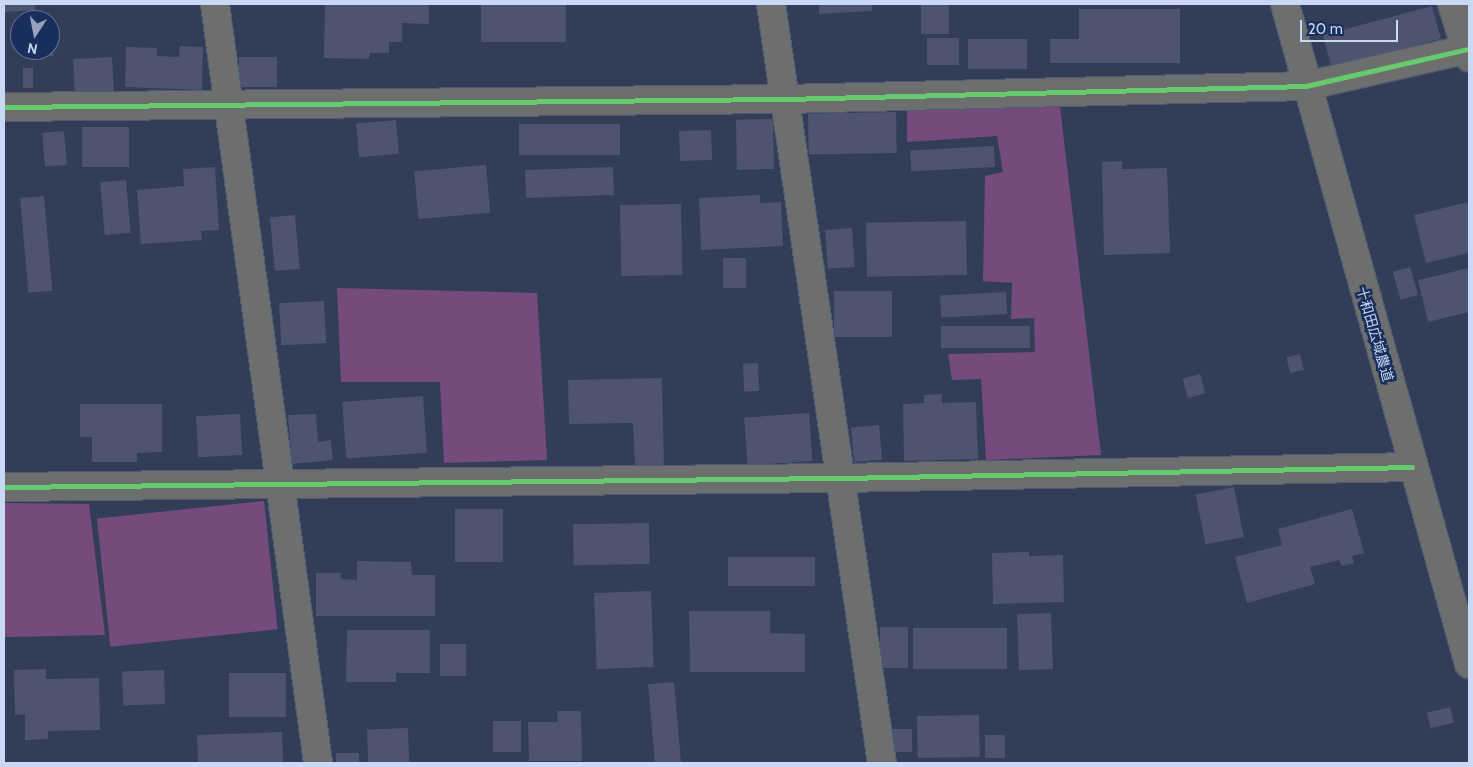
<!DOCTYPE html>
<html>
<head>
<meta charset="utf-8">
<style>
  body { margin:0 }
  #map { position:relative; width:1473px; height:767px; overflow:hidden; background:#323e58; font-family:Cabin,"Noto Sans JP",sans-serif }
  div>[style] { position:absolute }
  .green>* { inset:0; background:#754b7e; transform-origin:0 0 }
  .building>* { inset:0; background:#4e536f; transform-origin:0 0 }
  .roads { filter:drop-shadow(1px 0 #505b71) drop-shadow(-1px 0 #505b71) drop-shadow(0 1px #505b71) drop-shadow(0 -1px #505b71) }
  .minor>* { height:28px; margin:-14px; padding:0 14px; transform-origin:14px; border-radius:14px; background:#6d6e6e }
  .tertiary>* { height:28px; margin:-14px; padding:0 14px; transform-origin:14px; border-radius:14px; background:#6d6e6e }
  .cycleway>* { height:5px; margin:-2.5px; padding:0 2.5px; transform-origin:2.5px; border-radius:2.5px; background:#67ca6e }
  span { translate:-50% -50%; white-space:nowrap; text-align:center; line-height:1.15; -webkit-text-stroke:5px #192e5b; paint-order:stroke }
  .street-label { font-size:14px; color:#c9d8f4 }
  .frame { position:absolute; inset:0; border:5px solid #c9d8f4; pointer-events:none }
  .north { position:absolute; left:10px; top:10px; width:50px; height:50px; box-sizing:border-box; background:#192e5b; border:1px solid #5f7298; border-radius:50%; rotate:191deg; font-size:14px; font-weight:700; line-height:20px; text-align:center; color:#c9d8f4 }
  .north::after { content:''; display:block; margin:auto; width:18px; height:22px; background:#94a2bd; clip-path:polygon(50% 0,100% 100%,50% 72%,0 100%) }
  .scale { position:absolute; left:1300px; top:20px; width:98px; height:22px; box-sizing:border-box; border:2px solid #c9d8f4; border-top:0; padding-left:6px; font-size:15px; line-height:18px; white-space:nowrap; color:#c9d8f4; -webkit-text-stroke:4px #192e5b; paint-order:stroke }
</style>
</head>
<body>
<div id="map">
  <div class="green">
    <i style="clip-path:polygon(907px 107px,1060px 107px,1101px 455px,986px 460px,981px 379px,952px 380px,948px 354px,1035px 352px,1034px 318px,1011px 319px,1012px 283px,983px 281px,985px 176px,1003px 172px,997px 136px,907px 142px)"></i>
    <i style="clip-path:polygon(337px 288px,537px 293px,547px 460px,444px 463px,440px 382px,341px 382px)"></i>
    <i style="left:264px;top:501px;width:129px;height:168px;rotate:84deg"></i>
    <i style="clip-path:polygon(4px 503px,89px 504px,105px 635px,5px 637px)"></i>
  </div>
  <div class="building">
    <i style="clip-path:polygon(4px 4px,35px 4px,35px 10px,4px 12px)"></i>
    <i style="clip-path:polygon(325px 4px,429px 4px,429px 24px,402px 23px,402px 42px,389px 42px,389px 53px,370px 53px,369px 59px,324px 58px)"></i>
    <i style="left:481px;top:4px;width:85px;height:38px"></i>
    <i style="clip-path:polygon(819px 4px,872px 4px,872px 11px,819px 14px)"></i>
    <i style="left:921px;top:4px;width:28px;height:30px"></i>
    <i style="left:1432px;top:6px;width:34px;height:113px;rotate:75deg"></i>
    <i style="clip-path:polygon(1079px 9px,1180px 9px,1180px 63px,1050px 63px,1050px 39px,1079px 39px)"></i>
    <i style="clip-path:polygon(50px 37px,53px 37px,53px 56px,31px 56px,31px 50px,50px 50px)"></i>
    <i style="left:927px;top:38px;width:32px;height:27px"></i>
    <i style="left:968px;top:39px;width:59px;height:30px"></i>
    <i style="clip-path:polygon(180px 46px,203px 47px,202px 90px,125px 87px,126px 47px,157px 48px,157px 56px,179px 57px)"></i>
    <i style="left:112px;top:57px;width:34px;height:39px;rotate:87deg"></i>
    <i style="left:277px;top:57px;width:30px;height:38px;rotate:90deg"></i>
    <i style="left:23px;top:68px;width:10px;height:20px"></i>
    <i style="left:896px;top:112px;width:41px;height:88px;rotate:89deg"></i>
    <i style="left:773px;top:119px;width:50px;height:37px;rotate:89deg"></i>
    <i style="left:396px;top:120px;width:34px;height:40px;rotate:85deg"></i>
    <i style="left:620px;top:124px;width:31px;height:101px;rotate:90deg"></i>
    <i style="left:82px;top:127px;width:47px;height:40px"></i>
    <i style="left:711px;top:130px;width:30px;height:32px;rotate:88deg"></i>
    <i style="left:64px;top:131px;width:34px;height:22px;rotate:85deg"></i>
    <i style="left:994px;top:146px;width:21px;height:84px;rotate:87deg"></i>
    <i style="clip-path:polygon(1122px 161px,1122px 169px,1167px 168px,1170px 253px,1104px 255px,1102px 162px)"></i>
    <i style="left:486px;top:165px;width:48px;height:72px;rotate:85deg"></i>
    <i style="clip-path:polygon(215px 167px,219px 230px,201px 231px,202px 240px,141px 244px,137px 190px,184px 186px,183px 169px)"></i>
    <i style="left:613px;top:167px;width:28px;height:88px;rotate:88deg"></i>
    <i style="left:126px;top:180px;width:53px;height:26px;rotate:85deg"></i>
    <i style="clip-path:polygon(760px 195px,760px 203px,781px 202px,783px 246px,701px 250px,699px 198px)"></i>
    <i style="left:44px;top:196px;width:95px;height:24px;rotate:85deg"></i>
    <i style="clip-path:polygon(1469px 202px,1469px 253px,1426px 263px,1414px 215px)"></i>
    <i style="left:681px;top:204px;width:71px;height:61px;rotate:89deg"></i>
    <i style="left:295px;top:215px;width:54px;height:25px;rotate:85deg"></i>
    <i style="left:966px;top:221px;width:54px;height:100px;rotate:89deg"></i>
    <i style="left:852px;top:228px;width:39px;height:27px;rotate:86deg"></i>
    <i style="left:723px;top:258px;width:23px;height:30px"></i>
    <i style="left:1410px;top:267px;width:29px;height:18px;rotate:74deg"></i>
    <i style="clip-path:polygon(1469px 268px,1469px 312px,1428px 322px,1418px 280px)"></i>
    <i style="left:834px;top:291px;width:58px;height:46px"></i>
    <i style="left:1006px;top:292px;width:22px;height:66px;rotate:87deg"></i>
    <i style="left:324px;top:301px;width:42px;height:45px;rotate:87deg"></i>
    <i style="left:1030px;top:326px;width:22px;height:89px;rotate:90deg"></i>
    <i style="left:1300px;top:354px;width:16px;height:14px;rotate:76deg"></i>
    <i style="left:758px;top:363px;width:28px;height:15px;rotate:88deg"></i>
    <i style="left:1200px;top:374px;width:20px;height:18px;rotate:75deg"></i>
    <i style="clip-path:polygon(662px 378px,664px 466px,635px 466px,633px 423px,569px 424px,568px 380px)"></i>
    <i style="clip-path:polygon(942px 394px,942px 403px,976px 402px,978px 459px,904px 461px,903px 404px,924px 403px,924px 395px)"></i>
    <i style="left:423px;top:396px;width:57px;height:81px;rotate:86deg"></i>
    <i style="clip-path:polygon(80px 404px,162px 404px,162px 452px,137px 453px,137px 462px,92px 462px,92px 437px,80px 437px)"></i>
    <i style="left:809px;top:413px;width:48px;height:65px;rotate:86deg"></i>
    <i style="left:240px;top:414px;width:41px;height:44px;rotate:87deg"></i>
    <i style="clip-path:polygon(316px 414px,318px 442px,331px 440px,333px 460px,292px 464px,288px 415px)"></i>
    <i style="left:879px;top:425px;width:35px;height:28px;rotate:85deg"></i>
    <i style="left:1234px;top:487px;width:51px;height:39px;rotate:79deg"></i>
    <i style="left:455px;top:509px;width:48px;height:53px"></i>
    <i style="clip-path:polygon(1352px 509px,1364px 553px,1352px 556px,1354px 563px,1342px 566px,1339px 560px,1310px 567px,1315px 584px,1247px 603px,1235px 557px,1282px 545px,1278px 529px)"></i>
    <i style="left:649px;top:523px;width:41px;height:76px;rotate:89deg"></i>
    <i style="clip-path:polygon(1029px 552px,1029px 556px,1063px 555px,1064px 602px,993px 604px,992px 553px)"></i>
    <i style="left:728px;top:557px;width:87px;height:29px"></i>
    <i style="clip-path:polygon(357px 561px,411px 562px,412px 575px,435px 575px,435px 616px,316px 616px,316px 573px,341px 573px,341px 579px,357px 580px)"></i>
    <i style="left:651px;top:591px;width:76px;height:57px;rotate:88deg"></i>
    <i style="clip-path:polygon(689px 611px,770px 611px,770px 633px,805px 634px,805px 672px,690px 672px)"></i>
    <i style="left:1051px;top:613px;width:56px;height:34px;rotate:88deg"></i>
    <i style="left:880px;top:627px;width:28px;height:41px"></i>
    <i style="left:1007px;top:628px;width:41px;height:94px;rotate:90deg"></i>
    <i style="clip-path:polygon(347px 630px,430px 630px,430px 673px,396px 673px,396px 682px,346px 682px)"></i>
    <i style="left:440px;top:644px;width:26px;height:32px"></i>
    <i style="clip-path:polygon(46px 669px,46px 679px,99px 678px,100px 730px,48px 731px,48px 739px,25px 740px,25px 714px,15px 715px,14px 670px)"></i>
    <i style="left:164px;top:670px;width:34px;height:42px;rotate:88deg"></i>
    <i style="left:229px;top:673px;width:57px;height:44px"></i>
    <i style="left:674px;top:682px;width:81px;height:26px;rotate:85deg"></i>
    <i style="left:1450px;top:707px;width:16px;height:24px;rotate:76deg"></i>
    <i style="clip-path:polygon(557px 711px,581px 711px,582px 761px,529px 761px,528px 722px,558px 722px)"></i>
    <i style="left:979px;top:715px;width:42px;height:62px;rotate:89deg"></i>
    <i style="left:493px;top:721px;width:28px;height:31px"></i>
    <i style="left:408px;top:728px;width:35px;height:41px;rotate:88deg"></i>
    <i style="left:892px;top:729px;width:20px;height:23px"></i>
    <i style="left:282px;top:732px;width:31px;height:85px;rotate:88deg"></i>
    <i style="left:985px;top:735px;width:20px;height:23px"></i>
    <i style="left:336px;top:753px;width:23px;height:10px"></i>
  </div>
  <div class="roads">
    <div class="minor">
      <i style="left:215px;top:4px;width:766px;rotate:82.27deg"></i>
      <i style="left:771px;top:4px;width:767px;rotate:81.68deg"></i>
      <i style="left:1452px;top:4px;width:56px;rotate:72.2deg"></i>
      <i style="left:4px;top:107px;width:782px;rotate:-0.59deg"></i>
      <i style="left:786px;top:99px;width:520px;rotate:-1.43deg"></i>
      <i style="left:1306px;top:86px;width:165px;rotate:-12.9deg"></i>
      <i style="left:4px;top:487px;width:837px;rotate:-0.62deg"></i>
      <i style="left:841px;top:478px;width:571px;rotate:-1.1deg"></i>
    </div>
    <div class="tertiary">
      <i style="left:1285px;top:4px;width:685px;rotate:74.42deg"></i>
    </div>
  </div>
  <div class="cycleway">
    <i style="left:4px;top:107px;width:782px;rotate:-0.59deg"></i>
    <i style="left:786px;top:99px;width:520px;rotate:-1.43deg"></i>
    <i style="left:1306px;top:86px;width:165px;rotate:-12.9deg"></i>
    <i style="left:4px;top:487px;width:837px;rotate:-0.62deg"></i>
    <i style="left:841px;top:478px;width:571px;rotate:-1.1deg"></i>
  </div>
  <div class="street-label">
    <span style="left:1375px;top:334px;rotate:74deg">十和田広域農道</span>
  </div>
  <div class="frame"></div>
  <div class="north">N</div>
  <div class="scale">20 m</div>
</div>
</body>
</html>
